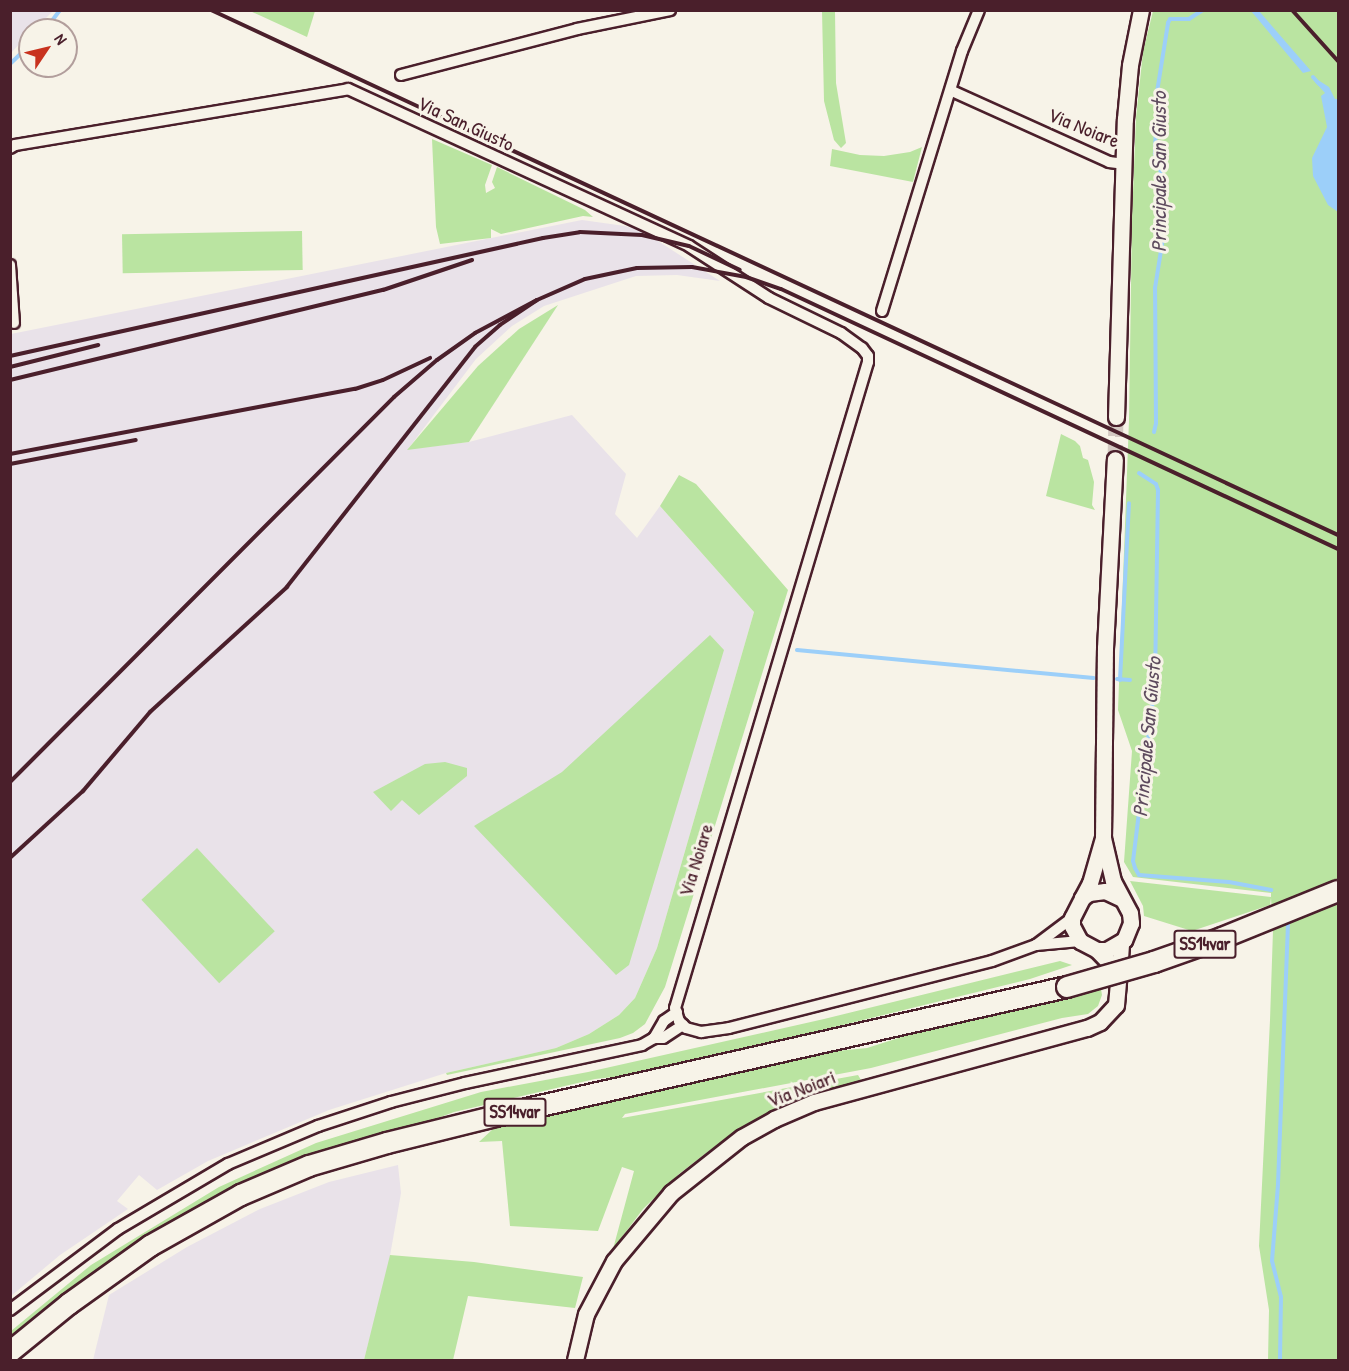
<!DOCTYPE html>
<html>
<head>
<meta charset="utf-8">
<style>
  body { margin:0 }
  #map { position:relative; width:1349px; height:1371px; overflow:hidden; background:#f7f3e8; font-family:"Patrick Hand",sans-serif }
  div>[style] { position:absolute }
  .built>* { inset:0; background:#e9e2e9 }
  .green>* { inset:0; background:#bae4a1; transform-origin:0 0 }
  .water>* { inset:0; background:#9ccff9 }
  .stream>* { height:4px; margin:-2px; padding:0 2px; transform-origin:2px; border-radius:2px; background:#9ccff9 }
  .secondary-tunnel>* { height:15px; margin-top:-7.5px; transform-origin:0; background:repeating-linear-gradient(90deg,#d4c9c2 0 15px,transparent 0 23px) }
  .roads { filter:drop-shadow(2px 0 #4a1f2b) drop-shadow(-2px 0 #4a1f2b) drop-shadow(0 2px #4a1f2b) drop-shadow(0 -2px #4a1f2b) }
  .street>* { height:10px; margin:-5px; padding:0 5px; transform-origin:5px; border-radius:5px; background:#f7f3e8 }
  .secondary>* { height:15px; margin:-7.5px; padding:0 7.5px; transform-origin:7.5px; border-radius:7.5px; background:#f7f3e8 }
  .highway>* { height:20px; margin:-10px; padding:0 10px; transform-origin:10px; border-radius:10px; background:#f7f3e8 }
  .rail>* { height:4px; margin:-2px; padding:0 2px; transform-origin:2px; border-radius:2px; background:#4a1f2b }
  .bridges { filter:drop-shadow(2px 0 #4a1f2b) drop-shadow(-2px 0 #4a1f2b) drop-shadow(0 2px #4a1f2b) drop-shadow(0 -2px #4a1f2b) }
  .highway-bridge>* { height:20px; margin:-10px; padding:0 10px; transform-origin:10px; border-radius:10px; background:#f7f3e8 }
  span { translate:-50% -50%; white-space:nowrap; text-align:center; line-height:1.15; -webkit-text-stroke:6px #f7f3e8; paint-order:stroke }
  .shield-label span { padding:2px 4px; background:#f7f3e8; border:2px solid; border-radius:4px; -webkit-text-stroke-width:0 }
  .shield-label { font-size:18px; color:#4a1f2b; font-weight:700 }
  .street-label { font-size:20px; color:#4a1f2b }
  .water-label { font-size:21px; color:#5e4b5e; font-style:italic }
  .frame { position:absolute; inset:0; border:12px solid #4a1f2b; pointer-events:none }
  .north { position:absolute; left:18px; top:18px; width:60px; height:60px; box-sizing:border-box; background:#f7f3e8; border:2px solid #b29e9c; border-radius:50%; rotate:55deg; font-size:16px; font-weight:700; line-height:24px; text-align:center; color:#4a1f2b }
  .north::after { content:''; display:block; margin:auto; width:21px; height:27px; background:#c8321e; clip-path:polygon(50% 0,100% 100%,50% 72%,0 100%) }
</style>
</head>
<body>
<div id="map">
  <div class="built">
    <i style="clip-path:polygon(11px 10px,53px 10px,53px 11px,34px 30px,30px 30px,30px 33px,11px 53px)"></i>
    <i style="clip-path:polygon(582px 220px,625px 226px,644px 232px,720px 281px,677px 275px,636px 276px,544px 306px,512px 326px,476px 359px,408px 449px,469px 442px,572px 415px,626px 474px,615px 514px,637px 538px,660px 506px,754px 612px,657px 948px,635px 998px,619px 1015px,589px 1034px,556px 1048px,446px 1073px,329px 1110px,208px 1161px,157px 1190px,139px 1175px,117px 1201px,128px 1209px,60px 1255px,11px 1296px,11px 334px)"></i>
    <i style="clip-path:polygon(398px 1165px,401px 1193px,387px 1273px,364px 1360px,93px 1360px,109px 1295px,187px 1247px,260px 1209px,329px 1182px)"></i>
  </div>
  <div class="green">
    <i style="clip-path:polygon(250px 11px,315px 11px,307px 37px)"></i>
    <i style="clip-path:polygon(822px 11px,835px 11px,836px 83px,846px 143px,841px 148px,834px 140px,824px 101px)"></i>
    <i style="clip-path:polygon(1153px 11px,1338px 11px,1338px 1360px,1268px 1360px,1269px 1310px,1259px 1246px,1270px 1020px,1273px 930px,1271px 898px,1270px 905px,1192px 931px,1144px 916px,1143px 906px,1130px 881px,1271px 897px,1271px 893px,1133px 877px,1124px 862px,1132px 751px,1118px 710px,1129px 420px,1132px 218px,1136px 118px,1143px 52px)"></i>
    <i style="clip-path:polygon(432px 139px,492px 165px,485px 185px,486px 193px,495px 188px,492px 182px,497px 167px,585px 210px,593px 217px,583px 216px,501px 234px,491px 229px,491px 238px,440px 244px,436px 227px)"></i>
    <i style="clip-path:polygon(922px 147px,913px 182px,830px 166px,832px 149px,860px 155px,884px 156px,910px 152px)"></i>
    <i style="left:302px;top:231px;width:39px;height:180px;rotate:89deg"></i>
    <i style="clip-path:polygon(558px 305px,469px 442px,407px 450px,478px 366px,519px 329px)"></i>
    <i style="clip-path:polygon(1061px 434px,1075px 441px,1080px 446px,1083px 458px,1088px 460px,1094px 482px,1092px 505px,1095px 510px,1046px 496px)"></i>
    <i style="clip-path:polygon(679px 475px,696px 484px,788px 590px,665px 987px,645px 1024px,633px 1033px,620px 1038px,447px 1075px,446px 1073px,556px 1048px,589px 1034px,619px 1015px,635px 998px,657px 948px,754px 612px,660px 506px)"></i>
    <i style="clip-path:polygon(710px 635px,724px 650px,629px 965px,616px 975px,474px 826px,562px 772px)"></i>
    <i style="clip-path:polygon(445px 762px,467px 768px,467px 776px,419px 815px,402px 800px,391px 811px,373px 792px,425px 764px)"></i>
    <i style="left:197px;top:848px;width:114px;height:76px;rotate:47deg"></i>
    <i style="clip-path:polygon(1060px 961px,1072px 965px,1030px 979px,643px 1074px,595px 1079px,454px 1112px,208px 1204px,178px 1219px,84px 1279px,11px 1338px,11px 1331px,91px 1265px,219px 1187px,316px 1143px,481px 1092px,588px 1072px,824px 1019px)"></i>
    <i style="clip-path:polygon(1100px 983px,1102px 995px,1098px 1006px,1088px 1014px,1062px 1018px,871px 1068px,625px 1114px,622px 1118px,858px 1075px,861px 1080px,794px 1104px,746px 1125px,714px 1147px,679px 1174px,643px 1209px,613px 1249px,634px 1171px,622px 1167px,598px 1231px,510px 1226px,502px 1141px,479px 1142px,495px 1127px,807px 1054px,867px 1048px,930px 1028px)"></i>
    <i style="clip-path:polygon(390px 1255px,474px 1262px,583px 1277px,575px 1308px,468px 1296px,453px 1360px,364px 1360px)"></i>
  </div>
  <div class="water">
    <i style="clip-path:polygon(1251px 11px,1259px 11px,1311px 71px,1303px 73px)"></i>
    <i style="clip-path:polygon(1318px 80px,1329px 87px,1335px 99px,1338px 99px,1338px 212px,1328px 205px,1313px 176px,1312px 158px,1327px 127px,1321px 96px,1325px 93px,1315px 82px)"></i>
  </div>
  <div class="stream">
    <i style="left:45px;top:30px;width:25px;rotate:-53deg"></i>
    <i style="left:10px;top:64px;width:28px;rotate:-44deg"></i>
    <i style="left:1313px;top:77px;width:9px;rotate:49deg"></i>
    <i style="left:1154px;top:432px;width:9px;rotate:-77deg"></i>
    <i style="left:1156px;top:423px;width:135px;rotate:-90.4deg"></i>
    <i style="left:1155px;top:288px;width:51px;rotate:-80.9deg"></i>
    <i style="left:1163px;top:238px;width:77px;rotate:-92.2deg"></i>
    <i style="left:1160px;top:161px;width:9px;rotate:-126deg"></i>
    <i style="left:1155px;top:154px;width:62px;rotate:-88.2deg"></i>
    <i style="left:1157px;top:92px;width:70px;rotate:-80.9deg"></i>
    <i style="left:1168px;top:23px;width:4px;rotate:-63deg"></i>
    <i style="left:1170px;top:19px;width:19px"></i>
    <i style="left:1189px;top:19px;width:17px;rotate:-33deg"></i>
    <i style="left:1139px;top:473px;width:20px;rotate:33deg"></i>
    <i style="left:1156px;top:484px;width:6px;rotate:72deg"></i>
    <i style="left:1158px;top:490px;width:192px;rotate:90.9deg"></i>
    <i style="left:1155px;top:682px;width:180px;rotate:97deg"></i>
    <i style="left:1133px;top:861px;width:7px;rotate:74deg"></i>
    <i style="left:1135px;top:868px;width:8px;rotate:60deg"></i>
    <i style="left:1139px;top:875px;width:90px;rotate:4.4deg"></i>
    <i style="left:1229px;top:882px;width:43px;rotate:10.8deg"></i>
    <i style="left:797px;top:650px;width:298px;rotate:5.4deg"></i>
    <i style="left:1117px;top:679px;width:13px;rotate:4deg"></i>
    <i style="left:1120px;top:680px;width:177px;rotate:-87.1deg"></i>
    <i style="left:1280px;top:1360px;width:63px;rotate:-89.1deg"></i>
    <i style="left:1281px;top:1297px;width:37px;rotate:-104deg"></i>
    <i style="left:1272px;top:1261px;width:77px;rotate:-85.5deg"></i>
    <i style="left:1278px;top:1184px;width:260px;rotate:-87.8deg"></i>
  </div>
  <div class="secondary-tunnel">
    <i style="left:1115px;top:459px;width:42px;rotate:-88.6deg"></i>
  </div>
  <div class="roads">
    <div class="street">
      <i style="left:401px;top:75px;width:182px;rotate:-14.6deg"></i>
      <i style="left:577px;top:29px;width:95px;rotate:-11.5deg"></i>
      <i style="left:952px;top:91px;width:172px;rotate:24.3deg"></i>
      <i style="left:1109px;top:162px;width:16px;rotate:7deg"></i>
      <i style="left:10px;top:148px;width:6px;rotate:-31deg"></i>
      <i style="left:15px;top:145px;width:338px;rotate:-9.5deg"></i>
      <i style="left:348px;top:89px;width:375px;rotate:24.7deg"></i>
      <i style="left:689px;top:246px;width:95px;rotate:33deg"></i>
      <i style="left:769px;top:298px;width:80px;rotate:25.9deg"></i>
      <i style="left:841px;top:333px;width:26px;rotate:36deg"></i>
      <i style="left:862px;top:348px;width:10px;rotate:53deg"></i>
      <i style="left:868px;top:356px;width:6px;rotate:90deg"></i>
      <i style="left:868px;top:362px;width:674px;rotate:106.63deg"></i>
      <i style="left:675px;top:1008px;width:14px;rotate:73deg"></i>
      <i style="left:679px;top:1021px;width:10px;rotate:45deg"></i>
      <i style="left:686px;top:1028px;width:16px;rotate:15deg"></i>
      <i style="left:701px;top:1032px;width:28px;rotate:-8deg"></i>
      <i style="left:729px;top:1028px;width:271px;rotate:-14.3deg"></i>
      <i style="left:992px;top:961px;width:47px;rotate:-20deg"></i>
      <i style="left:10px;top:265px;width:58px;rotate:86.1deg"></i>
      <i style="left:882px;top:311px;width:272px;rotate:-72.9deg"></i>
      <i style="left:962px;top:51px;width:44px;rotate:-67.5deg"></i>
      <i style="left:1072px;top:918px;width:45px;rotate:143.1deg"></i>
      <i style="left:1036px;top:945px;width:44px;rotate:-5.2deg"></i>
      <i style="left:677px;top:1012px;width:16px;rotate:145deg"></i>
      <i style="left:664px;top:1021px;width:20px;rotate:120deg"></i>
      <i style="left:654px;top:1038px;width:9px"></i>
      <i style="left:663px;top:1038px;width:24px;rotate:-33deg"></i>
      <i style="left:10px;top:1310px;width:135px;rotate:-36.9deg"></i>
      <i style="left:118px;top:1229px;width:128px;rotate:-30.6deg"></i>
      <i style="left:228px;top:1164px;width:98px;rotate:-22.9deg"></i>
      <i style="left:318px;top:1126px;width:77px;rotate:-18.2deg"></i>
      <i style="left:391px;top:1102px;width:76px;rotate:-14.4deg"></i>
      <i style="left:465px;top:1083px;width:181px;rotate:-12.1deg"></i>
      <i style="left:642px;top:1045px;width:14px;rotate:-30deg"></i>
    </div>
    <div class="secondary">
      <i style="left:1116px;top:417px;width:298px;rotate:-88.3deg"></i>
      <i style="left:1125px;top:119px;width:54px;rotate:-84.7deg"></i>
      <i style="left:1130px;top:65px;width:56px;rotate:-78.7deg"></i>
      <i style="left:1103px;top:838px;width:190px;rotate:-89.4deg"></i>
      <i style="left:1105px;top:648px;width:189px;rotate:-87deg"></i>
      <i style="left:1082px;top:898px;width:17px;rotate:-62deg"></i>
      <i style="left:1090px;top:883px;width:47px;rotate:-73.9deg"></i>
      <i style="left:1103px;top:838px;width:44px;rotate:76.9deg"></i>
      <i style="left:1113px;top:881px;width:36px;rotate:62deg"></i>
      <i style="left:1130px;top:913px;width:10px;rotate:84deg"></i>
      <i style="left:1131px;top:923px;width:18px;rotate:112deg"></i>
      <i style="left:1124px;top:940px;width:20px;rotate:150deg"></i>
      <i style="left:1107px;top:950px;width:10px;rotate:180deg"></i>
      <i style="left:1097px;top:950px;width:19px;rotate:-152deg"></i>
      <i style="left:1080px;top:941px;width:17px;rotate:-118deg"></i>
      <i style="left:1072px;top:926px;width:8px;rotate:-90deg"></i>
      <i style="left:1072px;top:918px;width:22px;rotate:-63deg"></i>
      <i style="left:1082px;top:898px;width:9px;rotate:-36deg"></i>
      <i style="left:1089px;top:893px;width:16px;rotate:-7deg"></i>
      <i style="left:1105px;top:891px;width:17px;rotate:25deg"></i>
      <i style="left:1097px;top:950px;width:32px;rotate:46deg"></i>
      <i style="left:1119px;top:973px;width:30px;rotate:-86deg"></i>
      <i style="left:575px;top:1360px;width:47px;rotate:-76.6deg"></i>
      <i style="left:586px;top:1314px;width:60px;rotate:-62.2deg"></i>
      <i style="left:614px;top:1261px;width:89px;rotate:-50deg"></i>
      <i style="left:671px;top:1193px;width:90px;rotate:-38.3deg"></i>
      <i style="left:742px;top:1137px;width:37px;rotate:-29deg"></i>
      <i style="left:774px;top:1119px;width:43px;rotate:-23deg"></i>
      <i style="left:814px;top:1102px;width:283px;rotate:-15.2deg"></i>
      <i style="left:1087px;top:1028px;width:14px;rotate:-25deg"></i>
      <i style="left:1100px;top:1022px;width:23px;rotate:-47deg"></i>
      <i style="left:1116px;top:1005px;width:32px;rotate:-85deg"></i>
    </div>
    <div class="highway">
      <i style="left:10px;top:1352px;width:76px;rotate:-39.1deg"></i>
      <i style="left:69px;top:1304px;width:100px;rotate:-35.6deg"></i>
      <i style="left:150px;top:1246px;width:104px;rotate:-29.3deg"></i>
      <i style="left:241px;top:1195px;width:74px;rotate:-23.1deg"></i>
      <i style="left:309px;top:1166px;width:81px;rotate:-16.4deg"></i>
      <i style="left:387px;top:1143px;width:112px;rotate:-13.9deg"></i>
      <i style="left:496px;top:1116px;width:585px;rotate:-12.73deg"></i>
    </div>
  </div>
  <div class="rail">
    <i style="left:211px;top:10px;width:1243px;rotate:24.98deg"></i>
    <i style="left:1292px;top:10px;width:69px;rotate:48deg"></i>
    <i style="left:537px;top:300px;width:52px;rotate:-23.6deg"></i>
    <i style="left:585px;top:279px;width:53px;rotate:-11.9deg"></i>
    <i style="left:637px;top:268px;width:55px;rotate:-1deg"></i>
    <i style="left:692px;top:267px;width:55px;rotate:10.5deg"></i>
    <i style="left:746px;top:277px;width:37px;rotate:19deg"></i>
    <i style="left:781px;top:289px;width:615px;rotate:25.02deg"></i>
    <i style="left:10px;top:356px;width:546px;rotate:-12.48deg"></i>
    <i style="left:543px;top:238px;width:37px;rotate:-9deg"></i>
    <i style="left:580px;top:232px;width:62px;rotate:2.8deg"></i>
    <i style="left:642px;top:235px;width:48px;rotate:13.2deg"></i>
    <i style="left:689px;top:246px;width:56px;rotate:25.2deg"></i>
    <i style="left:10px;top:367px;width:91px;rotate:-14deg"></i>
    <i style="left:10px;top:380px;width:384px;rotate:-13.6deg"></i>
    <i style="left:383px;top:290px;width:94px;rotate:-18.6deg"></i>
    <i style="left:10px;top:454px;width:351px;rotate:-10.7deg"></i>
    <i style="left:355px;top:389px;width:29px;rotate:-18deg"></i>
    <i style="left:383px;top:380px;width:52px;rotate:-25.1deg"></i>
    <i style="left:10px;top:464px;width:128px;rotate:-10.8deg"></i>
    <i style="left:10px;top:782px;width:544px;rotate:-45.07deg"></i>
    <i style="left:394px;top:397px;width:57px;rotate:-40.7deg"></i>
    <i style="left:437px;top:360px;width:47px;rotate:-35.4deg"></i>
    <i style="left:475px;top:333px;width:70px;rotate:-28deg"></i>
    <i style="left:537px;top:300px;width:45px;rotate:146deg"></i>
    <i style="left:500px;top:325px;width:33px;rotate:139deg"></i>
    <i style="left:475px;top:347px;width:305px;rotate:128.1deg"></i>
    <i style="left:287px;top:587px;width:185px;rotate:137.6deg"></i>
    <i style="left:150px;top:712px;width:104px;rotate:130.3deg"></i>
    <i style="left:83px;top:791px;width:99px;rotate:137.5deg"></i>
  </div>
  <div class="bridges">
    <div class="highway-bridge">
      <i style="left:1067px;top:987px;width:91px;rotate:-16deg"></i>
      <i style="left:1154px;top:962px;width:72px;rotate:-19.4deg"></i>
      <i style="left:1222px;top:938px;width:125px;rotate:-22.1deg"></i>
    </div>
  </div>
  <div class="shield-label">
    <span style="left:1205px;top:944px">SS14var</span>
    <span style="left:515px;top:1112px">SS14var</span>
  </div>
  <div class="street-label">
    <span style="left:466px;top:123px;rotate:25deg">Via San Giusto</span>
    <span style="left:1084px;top:127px;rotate:22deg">Via Noiare</span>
    <span style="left:695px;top:860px;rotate:-73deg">Via Noiare</span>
    <span style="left:801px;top:1088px;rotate:-21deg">Via Noiari</span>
  </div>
  <div class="water-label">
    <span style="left:1159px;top:172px;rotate:-90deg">Principale San Giusto</span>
    <span style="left:1147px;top:737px;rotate:-85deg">Principale San Giusto</span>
  </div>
  <div class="frame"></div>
  <div class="north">N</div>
</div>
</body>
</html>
